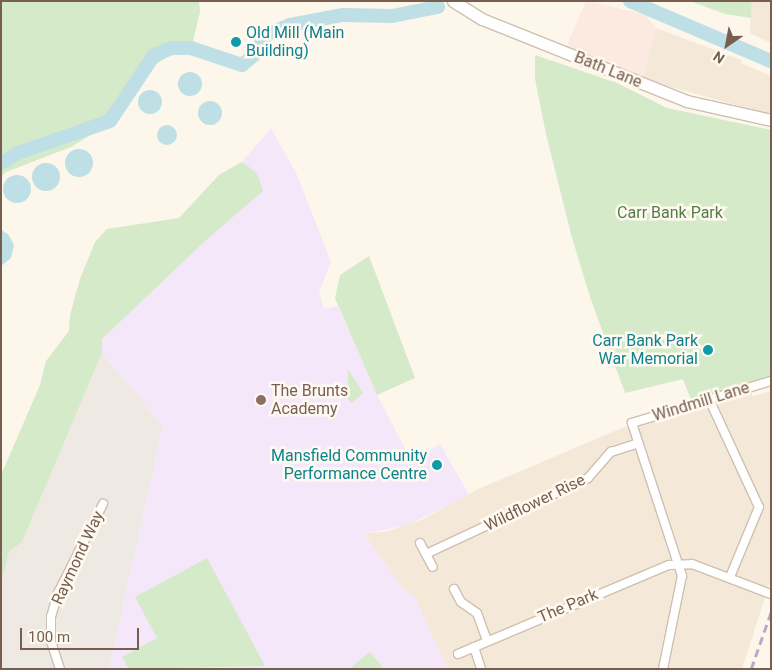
<!DOCTYPE html>
<html>
<head>
<meta charset="utf-8">
<style>
  body { margin:0 }
  #map { position:relative; width:772px; height:670px; overflow:hidden; background:#fcf6eb; font-family:Roboto,sans-serif }
  div>[style] { position:absolute }
  .residential>* { inset:0; background:#f4e9d9 }
  .commercial>* { inset:0; background:#fce9df }
  .industrial>* { inset:0; background:#eee9e3 }
  .education>* { inset:0; background:#f3e7f9 }
  .green>* { inset:0; background:#d5eac9 }
  .water>* { inset:0; background:#bfdfe6 }
  .round { border-radius:50% }
  .river>* { height:14px; margin:-7px; padding:0 7px; transform-origin:7px; border-radius:7px; background:#bfdfe6 }
  .roads { filter:drop-shadow(1px 0 #cfbfb0) drop-shadow(-1px 0 #cfbfb0) drop-shadow(0 1px #cfbfb0) drop-shadow(0 -1px #cfbfb0) }
  .minor>* { height:8px; margin:-4px; padding:0 4px; transform-origin:4px; border-radius:4px; background:#fff }
  .secondary>* { height:11px; margin:-5.5px; padding:0 5.5px; transform-origin:5.5px; border-radius:5.5px; background:#fff }
  .rail>* { height:2.5px; margin-top:-1.25px; transform-origin:0; background:repeating-linear-gradient(90deg,#baa8c7 0 8px,transparent 0 13px) }
  .dots>* { width:14px; height:14px; translate:-50% -50%; box-sizing:border-box; border:2px solid #fffaf1; border-radius:50% }
  span { translate:-50% -50%; white-space:nowrap; text-align:center; line-height:1.15; -webkit-text-stroke:5px #fffaf1; paint-order:stroke }
  .culture-label { font-size:16px; color:#0d838f }
  .left { translate:0 -50%; text-align:left }
  .right { translate:-100% -50%; text-align:right }
  .street-label { font-size:16px; color:#775e4e }
  .park-label { font-size:16px; color:#547d45 }
  .education-label { font-size:16px; color:#785e54 }
  .frame { position:absolute; inset:0; border:2px solid #775e4e; pointer-events:none }
  .north { position:absolute; left:702px; top:20px; width:50px; height:50px; -webkit-text-stroke:4px #fffaf1; paint-order:stroke; rotate:213deg; font-size:14px; font-weight:700; line-height:20px; text-align:center; color:#775e4e }
  .north::after { content:''; display:block; margin:auto; width:18px; height:22px; background:#775e4e; clip-path:polygon(50% 0,100% 100%,50% 72%,0 100%) }
  .scale { position:absolute; left:20px; top:628px; width:119px; height:22px; box-sizing:border-box; border:2px solid #775e4e; border-top:0; padding-left:6px; font-size:15px; line-height:18px; white-space:nowrap; color:#775e4e; -webkit-text-stroke:4px #fffaf1; paint-order:stroke }
</style>
</head>
<body>
<div id="map">
  <div class="residential">
    <i style="clip-path:polygon(752px 1px,771px 1px,771px 43px,750px 33px)"></i>
    <i style="clip-path:polygon(656px 28px,741px 60px,741px 63px,771px 76px,771px 115px,643px 79px)"></i>
    <i style="clip-path:polygon(750px 390px,753px 396px,771px 391px,771px 579px,742px 669px,447px 669px,414px 596px,403px 588px,364px 534px,389px 531px,423px 519px,476px 490px,624px 427px,640px 426px)"></i>
  </div>
  <div class="commercial">
    <i style="clip-path:polygon(586px 1px,644px 14px,656px 28px,643px 79px,565px 50px)"></i>
  </div>
  <div class="industrial">
    <i style="clip-path:polygon(102px 353px,163px 426px,109px 669px,1px 669px,1px 585px,9px 552px,22px 542px)"></i>
  </div>
  <div class="education">
    <i style="clip-path:polygon(271px 128px,297px 175px,331px 262px,319px 292px,324px 309px,338px 306px,377px 395px,411px 460px,440px 444px,469px 495px,407px 525px,364px 534px,403px 588px,414px 596px,447px 667px,442px 669px,109px 669px,163px 426px,102px 353px,102px 339px,203px 242px,219px 175px,242px 162px)"></i>
  </div>
  <div class="green">
    <i style="clip-path:polygon(1px 1px,199px 1px,200px 12px,193px 41px,152px 67px,120px 117px,71px 147px,6px 172px,1px 177px)"></i>
    <i style="clip-path:polygon(690px 1px,752px 1px,751px 18px,725px 14px)"></i>
    <i style="clip-path:polygon(535px 55px,617px 83px,667px 108px,771px 130px,771px 378px,691px 400px,683px 379px,625px 393px,591px 300px,572px 238px,546px 134px,535px 79px)"></i>
    <i style="clip-path:polygon(242px 162px,257px 173px,263px 191px,204px 242px,102px 339px,102px 353px,22px 542px,9px 552px,1px 585px,1px 475px,40px 385px,46px 361px,69px 331px,70px 315px,80px 279px,95px 242px,107px 229px,179px 218px,219px 175px)"></i>
    <i style="clip-path:polygon(369px 256px,415px 378px,377px 395px,335px 298px,340px 275px)"></i>
    <i style="clip-path:polygon(348px 369px,363px 393px,352px 403px,348px 400px)"></i>
    <i style="clip-path:polygon(207px 558px,265px 666px,129px 669px,122px 657px,157px 638px,135px 597px)"></i>
    <i style="clip-path:polygon(370px 652px,384px 669px,349px 669px)"></i>
  </div>
  <div class="water">
    <i class="round" style="left:178px;top:72px;width:24px;height:24px"></i>
    <i class="round" style="left:138px;top:90px;width:24px;height:24px"></i>
    <i class="round" style="left:198px;top:101px;width:24px;height:24px"></i>
    <i class="round" style="left:157px;top:125px;width:20px;height:20px"></i>
    <i class="round" style="left:65px;top:149px;width:28px;height:28px"></i>
    <i class="round" style="left:32px;top:163px;width:28px;height:28px"></i>
    <i class="round" style="left:3px;top:175px;width:28px;height:28px"></i>
    <i style="clip-path:polygon(1px 230px,8px 234px,14px 245px,11px 258px,1px 266px)"></i>
  </div>
  <div class="river">
    <i style="left:630px;top:1px;width:153px;rotate:23.1deg"></i>
    <i style="left:1px;top:163px;width:20px;rotate:-30deg"></i>
    <i style="left:18px;top:153px;width:97px;rotate:-19.2deg"></i>
    <i style="left:110px;top:121px;width:79px;rotate:-56.3deg"></i>
    <i style="left:154px;top:55px;width:18px;rotate:-22deg"></i>
    <i style="left:171px;top:48px;width:20px"></i>
    <i style="left:191px;top:48px;width:54px;rotate:18.4deg"></i>
    <i style="left:242px;top:65px;width:16px;rotate:-40deg"></i>
    <i style="left:254px;top:55px;width:23px;rotate:-59deg"></i>
    <i style="left:266px;top:35px;width:26px;rotate:-23deg"></i>
    <i style="left:290px;top:25px;width:54px;rotate:-10.7deg"></i>
    <i style="left:343px;top:15px;width:49px;rotate:1.2deg"></i>
    <i style="left:392px;top:16px;width:47px;rotate:-11.1deg"></i>
  </div>
  <div class="roads">
    <div class="minor">
      <i style="left:709px;top:399px;width:119px;rotate:65.2deg"></i>
      <i style="left:759px;top:507px;width:76px;rotate:112.5deg"></i>
      <i style="left:420px;top:543px;width:27px;rotate:62deg"></i>
      <i style="left:426px;top:554px;width:179px;rotate:-25.1deg"></i>
      <i style="left:588px;top:478px;width:35px;rotate:-49deg"></i>
      <i style="left:611px;top:452px;width:28px;rotate:-18deg"></i>
      <i style="left:454px;top:589px;width:15px;rotate:62deg"></i>
      <i style="left:461px;top:602px;width:19px;rotate:35deg"></i>
      <i style="left:477px;top:613px;width:30px;rotate:70deg"></i>
      <i style="left:474px;top:647px;width:23px;rotate:72deg"></i>
      <i style="left:458px;top:654px;width:229px;rotate:-22.9deg"></i>
      <i style="left:669px;top:565px;width:23px;rotate:-2deg"></i>
      <i style="left:692px;top:564px;width:85px;rotate:20.8deg"></i>
      <i style="left:60px;top:669px;width:28px;rotate:-108deg"></i>
      <i style="left:51px;top:642px;width:25px;rotate:-90deg"></i>
      <i style="left:51px;top:617px;width:25px;rotate:-74deg"></i>
      <i style="left:58px;top:593px;width:100px;rotate:-63.2deg"></i>
      <i style="left:663px;top:669px;width:95px;rotate:-78.5deg"></i>
      <i style="left:682px;top:576px;width:161px;rotate:-108.1deg"></i>
      <i style="left:632px;top:423px;width:145px;rotate:-16.8deg"></i>
    </div>
    <div class="secondary">
      <i style="left:453px;top:1px;width:34px;rotate:32deg"></i>
      <i style="left:482px;top:19px;width:221px;rotate:21.8deg"></i>
      <i style="left:687px;top:101px;width:86px;rotate:12.7deg"></i>
    </div>
  </div>
  <div class="rail">
    <i style="left:751px;top:669px;width:60px;rotate:-70.7deg"></i>
  </div>
  <div class="dots">
    <i style="left:236px;top:42px;background:#0f9aa8"></i>
    <i style="left:708px;top:350px;background:#0f9aa8"></i>
    <i style="left:261px;top:400px;background:#8d6e63"></i>
    <i style="left:437px;top:465px;background:#0f9aa8"></i>
  </div>
  <div class="culture-label">
    <span class="left" style="left:246px;top:42px">Old Mill (Main<br>Building)</span>
    <span class="right" style="left:698px;top:350px">Carr Bank Park<br>War Memorial</span>
    <span class="right" style="left:427px;top:465px">Mansfield Community<br>Performance Centre</span>
  </div>
  <div class="street-label">
    <span style="left:608px;top:70px;rotate:22deg">Bath Lane</span>
    <span style="left:701px;top:402px;rotate:-17deg">Windmill Lane</span>
    <span style="left:535px;top:503px;rotate:-26deg">Wildflower Rise</span>
    <span style="left:78px;top:558px;rotate:-65deg">Raymond Way</span>
    <span style="left:568px;top:606px;rotate:-23deg">The Park</span>
  </div>
  <div class="park-label">
    <span style="left:670px;top:213px">Carr Bank Park</span>
  </div>
  <div class="education-label">
    <span class="left" style="left:271px;top:400px">The Brunts<br>Academy</span>
  </div>
  <div class="frame"></div>
  <div class="north">N</div>
  <div class="scale">100 m</div>
</div>
</body>
</html>
